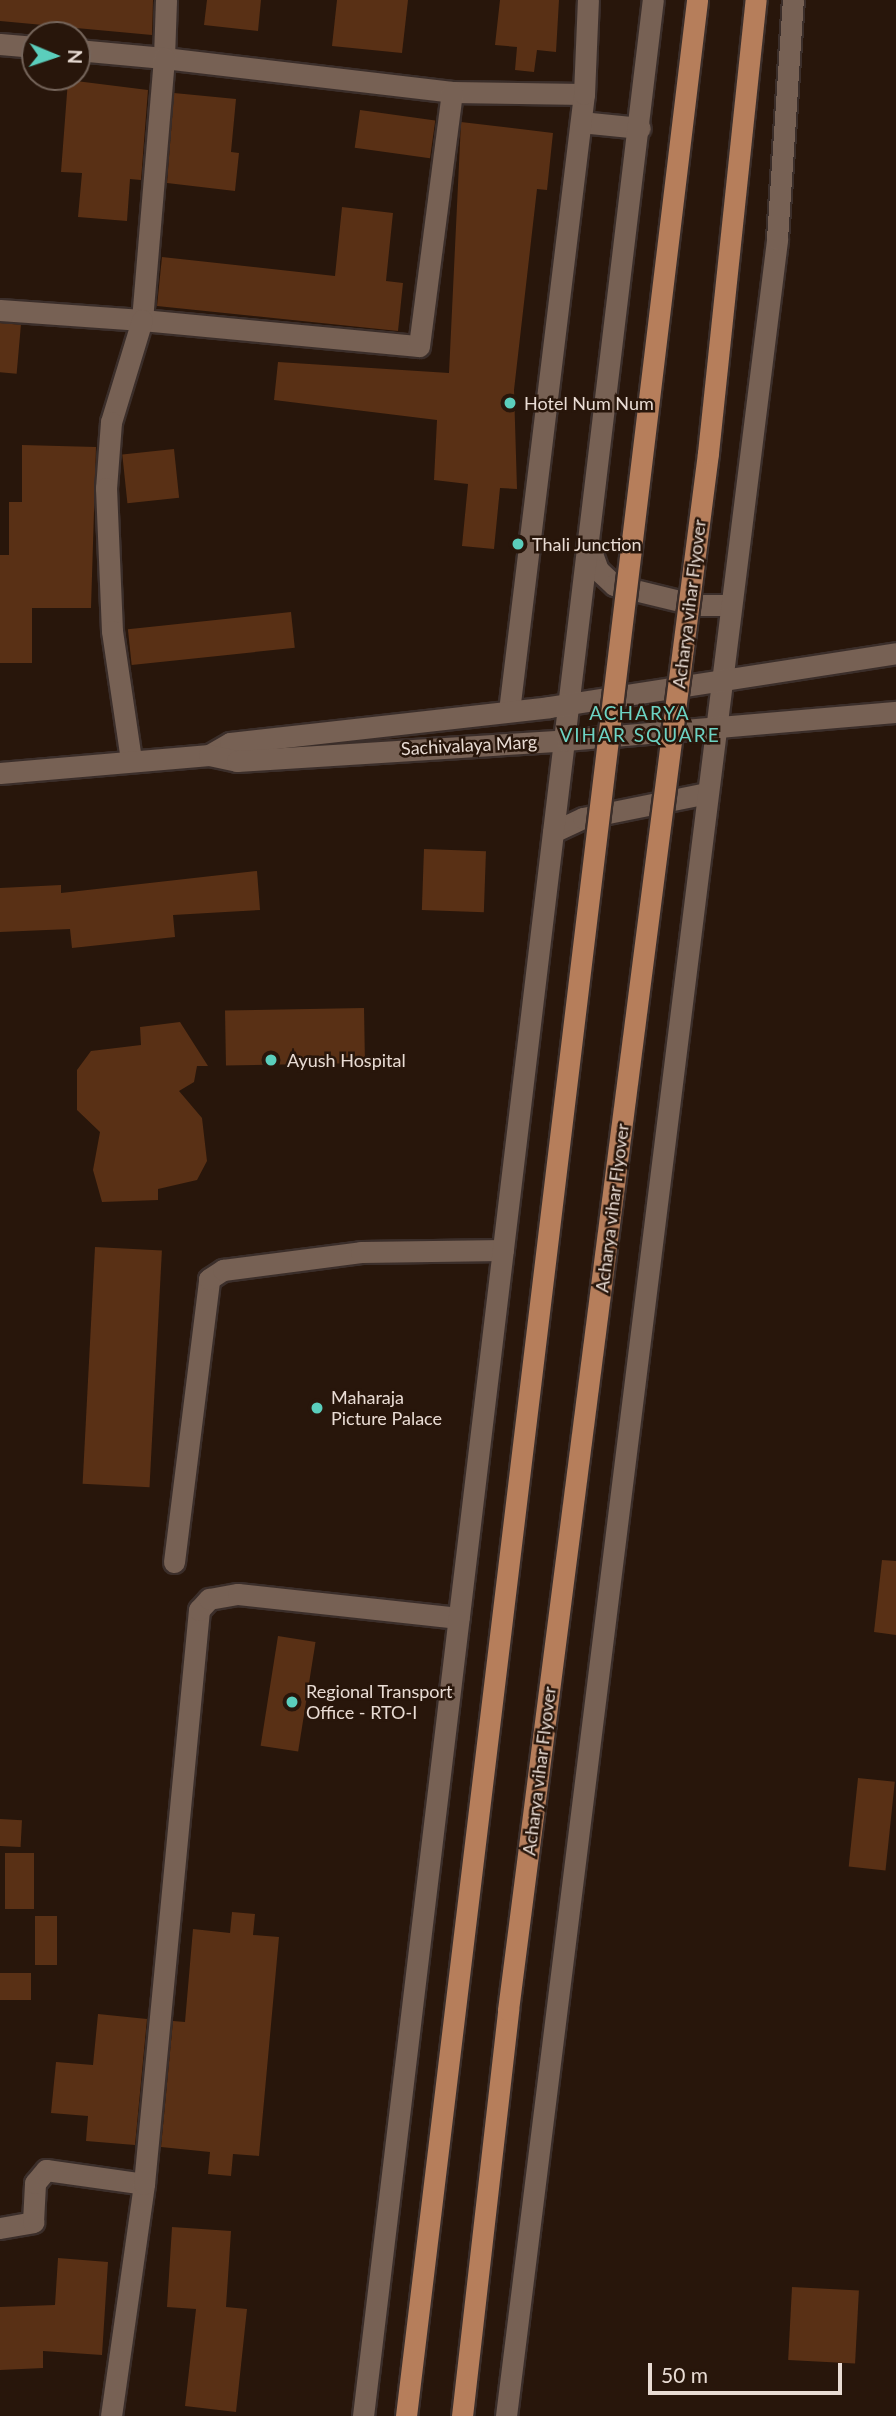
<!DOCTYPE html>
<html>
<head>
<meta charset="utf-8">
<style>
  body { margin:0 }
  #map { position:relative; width:896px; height:2416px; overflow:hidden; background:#28160b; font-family:Lato,sans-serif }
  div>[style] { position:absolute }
  .building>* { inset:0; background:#593015; transform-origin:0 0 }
  .roads { filter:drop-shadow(2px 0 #3b2e2a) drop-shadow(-2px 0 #3b2e2a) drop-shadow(0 2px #3b2e2a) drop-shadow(0 -2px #3b2e2a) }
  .minor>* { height:21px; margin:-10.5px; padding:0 10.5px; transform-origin:10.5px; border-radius:10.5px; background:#776154 }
  .tertiary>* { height:21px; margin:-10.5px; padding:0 10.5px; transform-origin:10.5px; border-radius:10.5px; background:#776154 }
  .secondary>* { height:21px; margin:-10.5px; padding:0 10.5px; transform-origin:10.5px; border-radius:10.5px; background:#776154 }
  .bridges { filter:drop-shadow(2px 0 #3b2e2a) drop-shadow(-2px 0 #3b2e2a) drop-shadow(0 2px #3b2e2a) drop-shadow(0 -2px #3b2e2a) }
  .trunk-bridge>* { height:21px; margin:-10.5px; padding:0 10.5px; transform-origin:10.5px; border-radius:10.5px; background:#b67e5b }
  .dots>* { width:19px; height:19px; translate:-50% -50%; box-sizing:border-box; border:4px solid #28160b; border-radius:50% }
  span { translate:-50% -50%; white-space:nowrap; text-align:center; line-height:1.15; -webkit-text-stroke:5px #28160b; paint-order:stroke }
  .poi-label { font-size:18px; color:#e9dcd4 }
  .left { translate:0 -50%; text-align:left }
  .street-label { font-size:18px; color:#e9dcd4 }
  .neighbourhood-label { font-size:19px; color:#6cd3c3; letter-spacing:2px }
  .north { position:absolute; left:21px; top:21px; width:70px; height:70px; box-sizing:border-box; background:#28160b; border:2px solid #75655b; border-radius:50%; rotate:92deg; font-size:19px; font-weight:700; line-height:28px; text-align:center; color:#e9dcd4 }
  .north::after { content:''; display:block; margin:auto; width:24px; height:32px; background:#5bcebc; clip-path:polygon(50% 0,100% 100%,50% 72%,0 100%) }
  .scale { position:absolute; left:648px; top:2363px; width:194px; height:32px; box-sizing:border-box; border:4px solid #e9dcd4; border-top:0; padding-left:9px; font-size:21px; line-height:24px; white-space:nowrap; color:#e9dcd4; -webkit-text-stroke:5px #28160b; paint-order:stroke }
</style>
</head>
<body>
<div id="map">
  <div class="building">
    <i style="clip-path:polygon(0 0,153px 0,152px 35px,0 21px)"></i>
    <i style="clip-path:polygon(207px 0,261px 0,258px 31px,204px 25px)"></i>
    <i style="clip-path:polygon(337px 0,408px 0,402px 53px,332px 46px)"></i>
    <i style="clip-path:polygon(500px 0,559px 0,556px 52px,537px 50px,534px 72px,515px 70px,517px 47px,495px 45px)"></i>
    <i style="clip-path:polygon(68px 80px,148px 90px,141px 180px,130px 179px,127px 221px,78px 217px,82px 173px,61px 172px)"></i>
    <i style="clip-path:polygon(174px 93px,236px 99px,231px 152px,239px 153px,235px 191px,167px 183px)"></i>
    <i style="left:360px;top:110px;width:76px;height:38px;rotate:8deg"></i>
    <i style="clip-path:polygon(461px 122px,553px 133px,547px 190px,537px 189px,514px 390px,517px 489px,500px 488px,494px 549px,462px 546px,468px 484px,434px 480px,437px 420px,274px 400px,278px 362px,449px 373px)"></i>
    <i style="clip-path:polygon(342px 207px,393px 213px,386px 281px,403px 283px,398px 331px,157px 306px,162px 257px,335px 276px)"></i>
    <i style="left:0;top:323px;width:21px;height:49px;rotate:5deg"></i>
    <i style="clip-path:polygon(22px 445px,96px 447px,91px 608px,32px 608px,32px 663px,0 663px,0 555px,9px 555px,9px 502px,22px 502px)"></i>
    <i style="left:174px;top:449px;width:49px;height:52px;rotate:84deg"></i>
    <i style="left:291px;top:612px;width:36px;height:164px;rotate:84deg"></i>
    <i style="left:424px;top:849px;width:62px;height:61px;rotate:2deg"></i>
    <i style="clip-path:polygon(257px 871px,260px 910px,173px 915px,175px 937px,72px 948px,70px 929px,0 932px,0 888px,61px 885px,61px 893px)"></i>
    <i style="left:364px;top:1008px;width:55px;height:139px;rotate:89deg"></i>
    <i style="clip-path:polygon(180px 1022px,208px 1066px,197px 1066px,194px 1082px,179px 1091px,202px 1118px,207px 1161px,197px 1180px,158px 1189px,158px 1200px,102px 1202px,93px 1170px,100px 1132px,77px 1110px,77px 1070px,91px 1051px,141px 1045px,140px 1027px)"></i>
    <i style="left:95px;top:1247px;width:67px;height:237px;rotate:3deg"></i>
    <i style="clip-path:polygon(882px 1560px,896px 1561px,896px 1635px,874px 1632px)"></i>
    <i style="left:278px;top:1636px;width:38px;height:111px;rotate:9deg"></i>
    <i style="left:858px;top:1778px;width:37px;height:89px;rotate:6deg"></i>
    <i style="left:0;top:1819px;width:22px;height:27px;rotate:3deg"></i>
    <i style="left:5px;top:1853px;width:29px;height:56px"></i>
    <i style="clip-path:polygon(232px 1912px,255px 1914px,253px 1935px,279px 1937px,259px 2156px,233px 2154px,231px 2176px,208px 2174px,210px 2152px,161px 2147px,173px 2021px,185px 2022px,193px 1929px,230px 1933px)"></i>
    <i style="left:35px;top:1916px;width:22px;height:49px"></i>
    <i style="left:0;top:1973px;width:31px;height:27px"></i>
    <i style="clip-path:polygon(98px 2014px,147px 2019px,135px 2145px,86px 2141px,88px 2116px,51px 2113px,56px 2062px,93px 2065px)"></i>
    <i style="clip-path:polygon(172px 2227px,231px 2231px,226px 2307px,247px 2309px,236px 2412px,185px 2406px,196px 2309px,167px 2307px)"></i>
    <i style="clip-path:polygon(58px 2258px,108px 2262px,102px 2355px,43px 2351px,43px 2368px,0 2370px,0 2307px,55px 2305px)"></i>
    <i style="left:792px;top:2287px;width:67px;height:73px;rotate:3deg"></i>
  </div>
  <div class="roads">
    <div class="minor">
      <i style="left:166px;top:0;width:58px;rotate:92deg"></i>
      <i style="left:164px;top:58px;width:290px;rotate:6.7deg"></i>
      <i style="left:452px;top:92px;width:132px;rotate:0.9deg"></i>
      <i style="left:0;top:44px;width:35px;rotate:5deg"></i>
      <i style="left:77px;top:50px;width:87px;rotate:5.3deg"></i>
      <i style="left:164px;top:58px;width:263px;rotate:94.8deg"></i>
      <i style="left:142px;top:320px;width:278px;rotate:5.4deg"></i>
      <i style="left:419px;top:346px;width:256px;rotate:-82.6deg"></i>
      <i style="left:581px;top:122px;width:59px;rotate:5.8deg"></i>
      <i style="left:0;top:310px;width:142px;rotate:4deg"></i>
      <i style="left:142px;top:320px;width:107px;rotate:106.9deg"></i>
      <i style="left:111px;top:422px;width:66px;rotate:94.3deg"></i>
      <i style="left:106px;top:488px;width:143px;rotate:87.6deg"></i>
      <i style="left:112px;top:631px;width:130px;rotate:81.6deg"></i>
      <i style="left:509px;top:711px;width:622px;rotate:-83.07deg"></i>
      <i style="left:584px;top:94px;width:94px;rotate:-87.6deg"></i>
      <i style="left:174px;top:1562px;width:285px;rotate:-82.9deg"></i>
      <i style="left:209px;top:1279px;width:17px;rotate:-33deg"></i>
      <i style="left:223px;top:1270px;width:139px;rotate:-7.4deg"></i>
      <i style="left:361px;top:1252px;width:142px;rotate:-0.8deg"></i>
      <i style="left:0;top:2228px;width:34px;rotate:-10deg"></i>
      <i style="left:33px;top:2222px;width:39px;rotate:-87deg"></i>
      <i style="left:35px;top:2183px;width:17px;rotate:-50deg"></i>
      <i style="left:46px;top:2170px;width:99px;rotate:8.1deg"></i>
      <i style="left:111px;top:2416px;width:234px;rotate:-81.9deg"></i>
      <i style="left:144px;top:2184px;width:577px;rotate:-84.53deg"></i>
      <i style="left:199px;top:1610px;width:15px;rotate:-48deg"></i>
      <i style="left:209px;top:1599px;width:29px;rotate:-10deg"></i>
      <i style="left:238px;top:1594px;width:222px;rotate:6.2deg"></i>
    </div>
    <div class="tertiary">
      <i style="left:590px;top:548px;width:23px;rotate:70deg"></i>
      <i style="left:598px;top:570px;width:22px;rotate:43deg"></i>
      <i style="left:614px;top:585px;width:84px;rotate:13.7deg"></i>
      <i style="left:696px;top:605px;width:35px"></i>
      <i style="left:553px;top:832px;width:33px;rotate:-25deg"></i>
      <i style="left:583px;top:818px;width:126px;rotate:-11.4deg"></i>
      <i style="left:363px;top:2416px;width:2433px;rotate:-83.16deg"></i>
      <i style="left:506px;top:2416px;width:2194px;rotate:-82.9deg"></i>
      <i style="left:777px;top:239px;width:240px;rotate:-86.2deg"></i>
    </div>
    <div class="secondary">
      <i style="left:209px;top:755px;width:24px;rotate:-30deg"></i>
      <i style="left:230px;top:743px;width:321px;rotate:-6.4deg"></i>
      <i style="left:549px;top:707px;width:351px;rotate:-8.8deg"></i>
      <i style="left:0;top:773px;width:210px;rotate:-4.9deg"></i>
      <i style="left:209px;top:755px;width:29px;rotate:12deg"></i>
      <i style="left:237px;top:761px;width:331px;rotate:-3.6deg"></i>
      <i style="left:567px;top:740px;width:330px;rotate:-4.9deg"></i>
    </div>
  </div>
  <div class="bridges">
    <div class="trunk-bridge">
      <i style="left:406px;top:2416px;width:2433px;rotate:-83.13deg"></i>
      <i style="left:462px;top:2416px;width:409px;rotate:-83.5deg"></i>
      <i style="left:508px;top:2010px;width:1570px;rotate:-82.68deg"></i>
      <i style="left:708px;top:453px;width:456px;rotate:-84deg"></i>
    </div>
  </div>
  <div class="dots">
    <i style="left:510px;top:403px;background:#5bcebc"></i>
    <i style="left:518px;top:544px;background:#5bcebc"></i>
    <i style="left:271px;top:1060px;background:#5bcebc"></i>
    <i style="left:317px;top:1408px;background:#5bcebc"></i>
    <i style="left:292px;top:1702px;background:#5bcebc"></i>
  </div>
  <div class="poi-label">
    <span class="left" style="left:524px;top:403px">Hotel Num Num</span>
    <span class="left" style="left:532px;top:544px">Thali Junction</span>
    <span class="left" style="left:287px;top:1060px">Ayush Hospital</span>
    <span class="left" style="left:331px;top:1408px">Maharaja<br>Picture Palace</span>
    <span class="left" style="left:306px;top:1702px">Regional Transport<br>Office - RTO-I</span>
  </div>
  <div class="street-label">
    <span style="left:689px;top:604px;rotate:-83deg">Acharya vihar Flyover</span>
    <span style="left:469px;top:745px;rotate:-3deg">Sachivalaya Marg</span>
    <span style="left:612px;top:1208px;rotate:-83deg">Acharya vihar Flyover</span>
    <span style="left:539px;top:1771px;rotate:-83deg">Acharya vihar Flyover</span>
  </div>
  <div class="neighbourhood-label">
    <span style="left:640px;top:724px">ACHARYA<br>VIHAR SQUARE</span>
  </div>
  <div class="north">N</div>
  <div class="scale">50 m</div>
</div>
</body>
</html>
